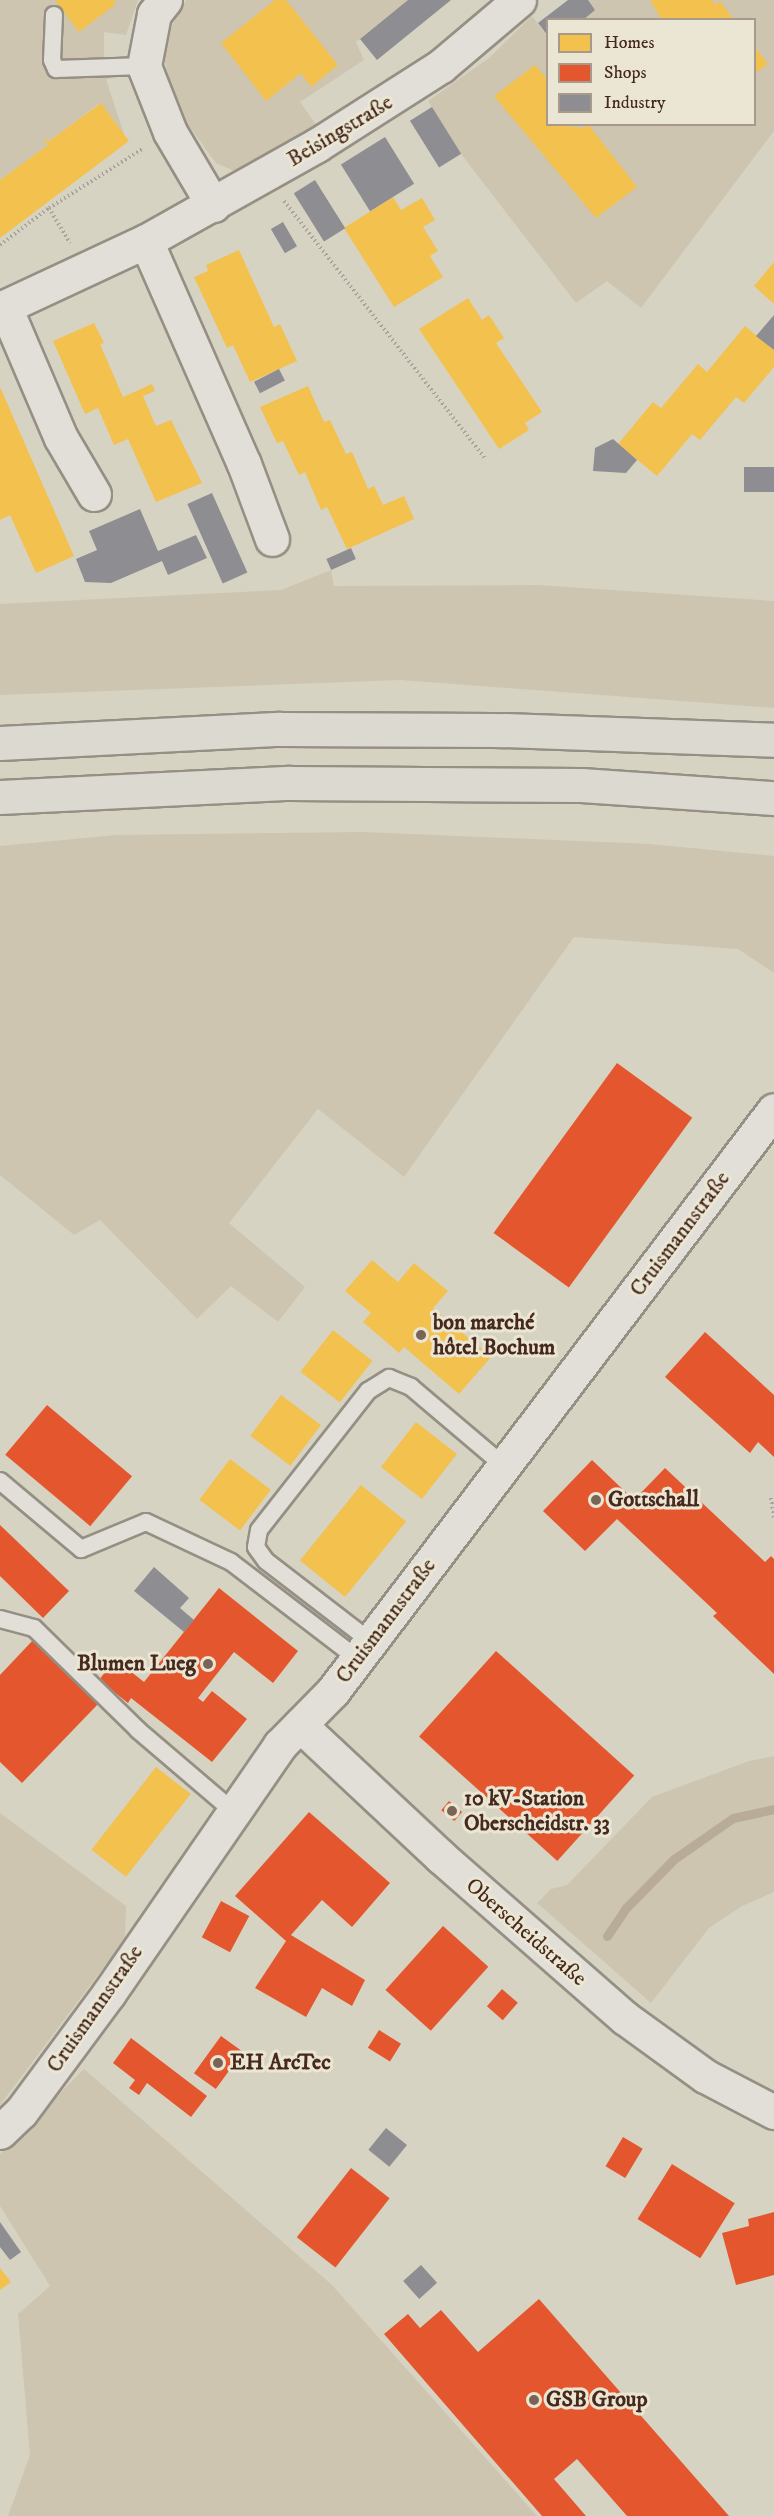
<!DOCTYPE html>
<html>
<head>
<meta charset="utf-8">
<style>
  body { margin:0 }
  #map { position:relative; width:774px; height:2516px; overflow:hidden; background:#d7d3c3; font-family:"IM FELL DW Pica",serif }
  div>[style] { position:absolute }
  .green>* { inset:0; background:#cdc5b0 }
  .homes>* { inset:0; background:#f2c14e; transform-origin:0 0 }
  .shops>* { inset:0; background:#e4572e; transform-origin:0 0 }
  .industry>* { inset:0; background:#8d8d92; transform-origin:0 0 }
  .stream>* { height:9px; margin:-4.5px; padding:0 4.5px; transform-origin:4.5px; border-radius:4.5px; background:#b8ac98 }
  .path>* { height:4px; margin-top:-2px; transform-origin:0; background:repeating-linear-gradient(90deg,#a7a29b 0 1.5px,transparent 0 4.5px) }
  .roads { filter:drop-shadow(2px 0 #958f84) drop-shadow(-2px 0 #958f84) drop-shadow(0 2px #958f84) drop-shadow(0 -2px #958f84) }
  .lane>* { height:16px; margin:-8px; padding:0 8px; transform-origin:8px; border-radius:8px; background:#e1dfd7 }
  .street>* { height:33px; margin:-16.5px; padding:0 16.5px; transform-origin:16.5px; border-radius:16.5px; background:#e1dfd7 }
  .secondary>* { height:33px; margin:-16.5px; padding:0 16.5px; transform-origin:16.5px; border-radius:16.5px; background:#e1dfd7 }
  .highway>* { height:33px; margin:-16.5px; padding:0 16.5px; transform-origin:16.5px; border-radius:16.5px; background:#dcd9d0 }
  .dots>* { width:16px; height:16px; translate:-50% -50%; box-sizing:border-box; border:3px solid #eae6d3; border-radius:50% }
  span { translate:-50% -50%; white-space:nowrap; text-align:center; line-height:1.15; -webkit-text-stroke:6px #eae6d3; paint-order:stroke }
  .street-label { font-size:22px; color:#46281c }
  .poi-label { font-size:22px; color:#46281c; font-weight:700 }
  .left { translate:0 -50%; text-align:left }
  .right { translate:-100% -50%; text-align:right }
  .legend { position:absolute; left:546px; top:18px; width:210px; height:108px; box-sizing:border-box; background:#eae6d3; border:2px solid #a89a8a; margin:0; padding:8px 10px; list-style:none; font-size:18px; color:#46281c }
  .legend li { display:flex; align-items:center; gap:12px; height:30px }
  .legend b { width:30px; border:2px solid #a89a8a }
</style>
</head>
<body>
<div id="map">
  <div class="green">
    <i style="clip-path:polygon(0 0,138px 0,126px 35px,104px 32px,104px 59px,124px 60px,126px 76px,106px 79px,125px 137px,100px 103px,49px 141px,44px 138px,48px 145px,0 180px)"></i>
    <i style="clip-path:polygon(186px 0,408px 0,356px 42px,364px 60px,300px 102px,317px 126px,245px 169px,234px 171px,216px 163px,187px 123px,167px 72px,163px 53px,166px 37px)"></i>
    <i style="clip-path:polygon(588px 0,774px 0,774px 131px,641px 308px,607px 281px,576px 303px,461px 154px,428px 101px,489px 58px,532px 16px,547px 36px,548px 124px,754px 124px,754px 20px,583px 19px,595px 10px)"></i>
    <i style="clip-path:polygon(331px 570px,334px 586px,538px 585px,774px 601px,774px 708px,401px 680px,0 695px,0 604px,281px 590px)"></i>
    <i style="clip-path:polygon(363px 832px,650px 844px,774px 856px,774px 973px,738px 949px,574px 937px,404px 1177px,318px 1109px,229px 1223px,305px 1287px,278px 1322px,231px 1286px,197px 1319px,100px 1220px,74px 1235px,0 1175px,0 846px,116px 835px)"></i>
    <i style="clip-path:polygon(774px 1756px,774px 1892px,742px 1906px,709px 1928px,651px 2003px,537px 1903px,551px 1889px,567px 1885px,652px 1797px,749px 1761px)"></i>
    <i style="clip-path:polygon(0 1813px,126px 1906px,125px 1939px,0 2105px)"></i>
    <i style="clip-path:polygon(84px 2069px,332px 2285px,537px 2516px,8px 2516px,30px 2455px,18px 2314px,50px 2286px,0 2206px,0 2154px)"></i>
  </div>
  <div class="homes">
    <i style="clip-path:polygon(55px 0,113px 0,116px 4px,79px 32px)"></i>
    <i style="clip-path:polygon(275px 0,286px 0,338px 65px,311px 87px,301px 73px,266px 101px,221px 43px)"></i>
    <i style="clip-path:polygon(650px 0,712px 0,716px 5px,720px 1px,734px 20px,662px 20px)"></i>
    <i style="clip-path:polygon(754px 46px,768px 64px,754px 74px)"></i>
    <i style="clip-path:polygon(535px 65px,548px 80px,548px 124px,584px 128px,588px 124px,637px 187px,596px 218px,494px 96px)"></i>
    <i style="clip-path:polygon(101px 103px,129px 141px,0 238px,0 180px,48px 145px,43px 138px,49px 141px)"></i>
    <i style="clip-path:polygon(393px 197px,401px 210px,422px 198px,435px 220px,423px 227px,438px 251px,430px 256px,443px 277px,394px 307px,344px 228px)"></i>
    <i style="clip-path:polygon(239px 250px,274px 327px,280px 324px,297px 361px,250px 382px,233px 345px,227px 348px,194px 277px,208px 271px,206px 265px)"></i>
    <i style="clip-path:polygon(774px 262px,774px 304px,754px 286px)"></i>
    <i style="clip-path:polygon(468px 298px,482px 320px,489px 315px,504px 338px,496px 343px,542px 412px,525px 423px,529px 430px,499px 449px,419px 329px)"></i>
    <i style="clip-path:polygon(94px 323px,104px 343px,100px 344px,123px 397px,152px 384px,155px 391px,143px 396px,156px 426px,171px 420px,202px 483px,156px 502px,128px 439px,114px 445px,98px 408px,85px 414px,53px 341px)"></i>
    <i style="clip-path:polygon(745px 326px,774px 350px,774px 367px,744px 403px,736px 397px,700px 440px,692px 434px,657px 476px,618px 444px,653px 402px,661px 408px,698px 364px,707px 372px)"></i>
    <i style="clip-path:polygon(308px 386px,324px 422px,330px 420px,346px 454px,352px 452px,368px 489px,374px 486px,383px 505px,404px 496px,414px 519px,347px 549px,327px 507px,321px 510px,305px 472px,299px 475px,283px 441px,277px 443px,260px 407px)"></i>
    <i style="clip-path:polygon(0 387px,74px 556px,36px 573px,10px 515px,0 520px)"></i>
    <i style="clip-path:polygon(372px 1260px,398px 1282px,414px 1263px,448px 1291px,433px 1308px,491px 1357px,459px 1394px,404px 1347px,399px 1353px,363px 1322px,371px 1313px,345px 1291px)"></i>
    <i style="left:333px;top:1330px;width:50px;height:53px;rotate:38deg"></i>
    <i style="left:281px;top:1395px;width:50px;height:51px;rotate:37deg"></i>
    <i style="left:416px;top:1422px;width:52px;height:57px;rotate:38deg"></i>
    <i style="left:230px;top:1459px;width:51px;height:51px;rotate:37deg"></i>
    <i style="left:361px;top:1485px;width:58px;height:97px;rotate:39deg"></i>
    <i style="left:156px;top:1767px;width:44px;height:105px;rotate:38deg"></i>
    <i style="clip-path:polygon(0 2268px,11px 2282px,0 2290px)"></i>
  </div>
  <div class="shops">
    <i style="left:617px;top:1063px;width:93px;height:210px;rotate:36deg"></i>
    <i style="clip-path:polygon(705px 1332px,774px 1395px,774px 1457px,758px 1442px,750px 1453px,665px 1377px)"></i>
    <i style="left:47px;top:1405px;width:111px;height:65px;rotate:40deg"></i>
    <i style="clip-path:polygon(592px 1460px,634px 1500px,665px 1468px,765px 1562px,771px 1556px,774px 1559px,774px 1674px,713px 1616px,717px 1613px,617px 1519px,585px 1551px,543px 1511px)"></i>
    <i style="clip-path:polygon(0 1525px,69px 1591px,43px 1618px,0 1576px)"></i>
    <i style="clip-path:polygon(219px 1588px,298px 1651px,273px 1683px,234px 1652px,198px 1698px,203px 1702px,212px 1691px,247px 1719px,212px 1762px,131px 1698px,128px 1703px,99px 1680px,115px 1659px,144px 1682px)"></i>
    <i style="clip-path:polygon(34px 1639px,100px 1702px,22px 1783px,0 1762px,0 1675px)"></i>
    <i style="left:496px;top:1651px;width:186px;height:115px;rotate:42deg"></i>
    <i style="left:449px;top:1801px;width:17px;height:12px;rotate:40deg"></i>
    <i style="clip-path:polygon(309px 1812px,390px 1883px,352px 1927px,322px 1900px,291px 1935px,365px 1980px,352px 2006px,322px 1988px,306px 2017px,255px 1988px,286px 1941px,235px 1896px)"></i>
    <i style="left:221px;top:1901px;width:32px;height:41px;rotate:28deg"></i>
    <i style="left:443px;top:1926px;width:61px;height:86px;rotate:42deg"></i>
    <i style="left:502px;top:1989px;width:21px;height:23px;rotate:41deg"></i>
    <i style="left:379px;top:2030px;width:26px;height:21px;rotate:32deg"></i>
    <i style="left:221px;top:2036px;width:27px;height:46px;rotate:36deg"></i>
    <i style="clip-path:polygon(131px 2038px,207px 2096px,191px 2117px,147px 2083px,139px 2095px,129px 2088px,135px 2080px,113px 2063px)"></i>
    <i style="left:623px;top:2137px;width:23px;height:34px;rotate:31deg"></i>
    <i style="left:672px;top:2164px;width:74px;height:65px;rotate:32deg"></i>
    <i style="left:351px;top:2168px;width:49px;height:88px;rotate:38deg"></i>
    <i style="clip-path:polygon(774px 2212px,774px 2275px,736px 2285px,722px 2233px,749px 2226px,748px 2219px)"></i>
    <i style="clip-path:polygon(539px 2299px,635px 2409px,729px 2516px,627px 2516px,577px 2459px,554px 2479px,586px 2516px,542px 2516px,384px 2334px,408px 2314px,420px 2328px,441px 2310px,478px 2352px)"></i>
  </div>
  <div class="industry">
    <i style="clip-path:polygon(408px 0,451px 0,377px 60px,360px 39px)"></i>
    <i style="clip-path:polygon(568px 0,588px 0,595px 10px,583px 20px,548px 20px,548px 36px,538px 23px)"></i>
    <i style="left:432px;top:107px;width:55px;height:26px;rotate:58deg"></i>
    <i style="left:385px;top:137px;width:55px;height:52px;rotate:58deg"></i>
    <i style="left:315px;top:180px;width:57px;height:25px;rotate:58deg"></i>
    <i style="left:283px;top:222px;width:28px;height:14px;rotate:60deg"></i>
    <i style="clip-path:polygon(774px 315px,774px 350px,756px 336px)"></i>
    <i style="left:279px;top:369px;width:13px;height:28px;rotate:63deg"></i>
    <i style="clip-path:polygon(613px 439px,637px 460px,626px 473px,593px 471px,595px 448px)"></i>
    <i style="left:744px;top:467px;width:30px;height:25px"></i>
    <i style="left:212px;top:493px;width:87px;height:27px;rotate:66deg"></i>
    <i style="clip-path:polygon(140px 509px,158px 551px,196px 535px,207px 558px,168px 575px,162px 561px,111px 583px,85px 582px,76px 559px,97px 550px,89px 531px)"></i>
    <i style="left:351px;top:548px;width:12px;height:27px;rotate:66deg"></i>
    <i style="clip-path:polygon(154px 1567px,189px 1598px,180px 1608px,194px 1620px,184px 1632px,134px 1591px)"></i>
    <i style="left:386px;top:2128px;width:27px;height:28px;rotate:39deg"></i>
    <i style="clip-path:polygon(0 2222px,21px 2252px,10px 2260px,0 2247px)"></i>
    <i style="left:421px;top:2265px;width:24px;height:24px;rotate:48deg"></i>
  </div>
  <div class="stream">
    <i style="left:607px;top:1936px;width:32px;rotate:-56deg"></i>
    <i style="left:625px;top:1909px;width:70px;rotate:-45.6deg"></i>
    <i style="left:674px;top:1859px;width:72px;rotate:-34.8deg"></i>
    <i style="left:733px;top:1818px;width:42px;rotate:-12.4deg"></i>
  </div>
  <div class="path">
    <i style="left:284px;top:201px;width:326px;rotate:52deg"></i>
    <i style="left:49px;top:208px;width:41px;rotate:59deg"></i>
    <i style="left:0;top:245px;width:61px;rotate:-37.1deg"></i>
    <i style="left:49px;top:208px;width:112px;rotate:-32.3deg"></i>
    <i style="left:771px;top:1498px;width:20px;rotate:81deg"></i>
  </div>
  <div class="roads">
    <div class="lane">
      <i style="left:54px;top:15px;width:45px;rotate:92.5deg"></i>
      <i style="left:52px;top:60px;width:10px;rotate:66deg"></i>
      <i style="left:56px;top:69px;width:88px;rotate:-2deg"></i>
      <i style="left:0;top:1481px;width:106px;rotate:40deg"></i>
      <i style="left:81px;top:1549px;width:70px;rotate:-22.6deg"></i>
      <i style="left:146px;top:1522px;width:94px;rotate:25.2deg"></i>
      <i style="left:231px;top:1562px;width:160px;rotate:37.4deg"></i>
      <i style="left:0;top:1619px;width:35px;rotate:15deg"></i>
      <i style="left:34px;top:1628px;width:146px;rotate:44.4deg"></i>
      <i style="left:138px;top:1730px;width:125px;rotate:40.5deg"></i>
      <i style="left:370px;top:1641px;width:131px;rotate:-142.4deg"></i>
      <i style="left:266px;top:1561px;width:17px;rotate:-126deg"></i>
      <i style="left:256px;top:1547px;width:17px;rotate:-80deg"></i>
      <i style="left:259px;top:1530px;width:177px;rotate:-51.9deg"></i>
      <i style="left:368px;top:1391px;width:25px;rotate:-32deg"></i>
      <i style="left:389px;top:1378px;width:24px;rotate:22deg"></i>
      <i style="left:411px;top:1387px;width:122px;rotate:40.3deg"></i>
    </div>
    <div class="street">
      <i style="left:165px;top:0;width:18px;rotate:128deg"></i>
      <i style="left:154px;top:14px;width:53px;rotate:100.9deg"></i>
      <i style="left:144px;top:66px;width:71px;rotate:68.5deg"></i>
      <i style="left:170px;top:132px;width:85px;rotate:59.5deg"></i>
      <i style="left:146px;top:241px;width:244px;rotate:66.3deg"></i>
      <i style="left:244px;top:464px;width:80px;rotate:69.5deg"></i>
      <i style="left:5px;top:307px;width:142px;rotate:66.9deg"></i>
      <i style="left:61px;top:438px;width:65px;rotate:59.5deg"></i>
      <i style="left:0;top:309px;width:161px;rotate:-25deg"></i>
      <i style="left:146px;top:241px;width:196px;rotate:-29.3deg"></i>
      <i style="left:317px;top:145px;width:147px;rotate:-32.5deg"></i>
      <i style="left:441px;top:66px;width:102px;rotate:-40.2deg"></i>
      <i style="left:300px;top:1725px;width:193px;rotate:43.1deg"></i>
      <i style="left:441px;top:1857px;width:244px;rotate:41.2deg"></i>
      <i style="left:625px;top:2018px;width:99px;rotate:35.9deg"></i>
      <i style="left:705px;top:2076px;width:78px;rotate:27.6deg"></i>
    </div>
    <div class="secondary">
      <i style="left:0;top:2132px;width:29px;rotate:-44deg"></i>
      <i style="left:21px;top:2112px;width:148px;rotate:-53.5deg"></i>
      <i style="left:109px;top:1993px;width:301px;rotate:-55.4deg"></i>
      <i style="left:280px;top:1745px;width:76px;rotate:-45.5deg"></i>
      <i style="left:333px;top:1691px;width:729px;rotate:-52.8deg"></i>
    </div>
    <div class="highway">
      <i style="left:0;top:743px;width:280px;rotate:-2.9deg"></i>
      <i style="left:280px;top:729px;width:225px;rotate:0.3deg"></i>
      <i style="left:505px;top:730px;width:269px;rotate:2.1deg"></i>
      <i style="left:0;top:797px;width:290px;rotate:-2.8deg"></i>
      <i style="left:290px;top:783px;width:291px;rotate:0.4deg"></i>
      <i style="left:581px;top:785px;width:193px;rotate:3.9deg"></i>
    </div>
  </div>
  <div class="dots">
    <i style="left:421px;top:1335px;background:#796456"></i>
    <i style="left:596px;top:1500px;background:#796456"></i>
    <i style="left:208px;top:1664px;background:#796456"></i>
    <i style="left:452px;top:1811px;background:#796456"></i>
    <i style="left:218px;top:2063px;background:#796456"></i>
    <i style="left:534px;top:2400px;background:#796456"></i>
  </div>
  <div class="street-label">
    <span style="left:340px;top:131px;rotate:-31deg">Beisingstraße</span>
    <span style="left:680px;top:1234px;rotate:-53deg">Cruismannstraße</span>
    <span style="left:386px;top:1621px;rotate:-53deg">Cruismannstraße</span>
    <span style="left:526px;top:1932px;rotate:41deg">Oberscheidstraße</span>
    <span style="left:95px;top:2009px;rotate:-55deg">Cruismannstraße</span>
  </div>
  <div class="poi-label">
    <span class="left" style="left:433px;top:1335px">bon marché<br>hôtel Bochum</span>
    <span class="left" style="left:608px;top:1500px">Gottschall</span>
    <span class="right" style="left:196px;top:1664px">Blumen Lueg</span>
    <span class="left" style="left:464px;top:1811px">10 kV-Station<br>Oberscheidstr. 33</span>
    <span class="left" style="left:230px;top:2063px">EH ArcTec</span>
    <span class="left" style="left:546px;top:2400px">GSB Group</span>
  </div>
  <ul class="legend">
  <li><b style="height:16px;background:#f2c14e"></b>Homes</li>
  <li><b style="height:16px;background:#e4572e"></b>Shops</li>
  <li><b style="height:16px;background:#8d8d92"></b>Industry</li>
  </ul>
</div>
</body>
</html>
